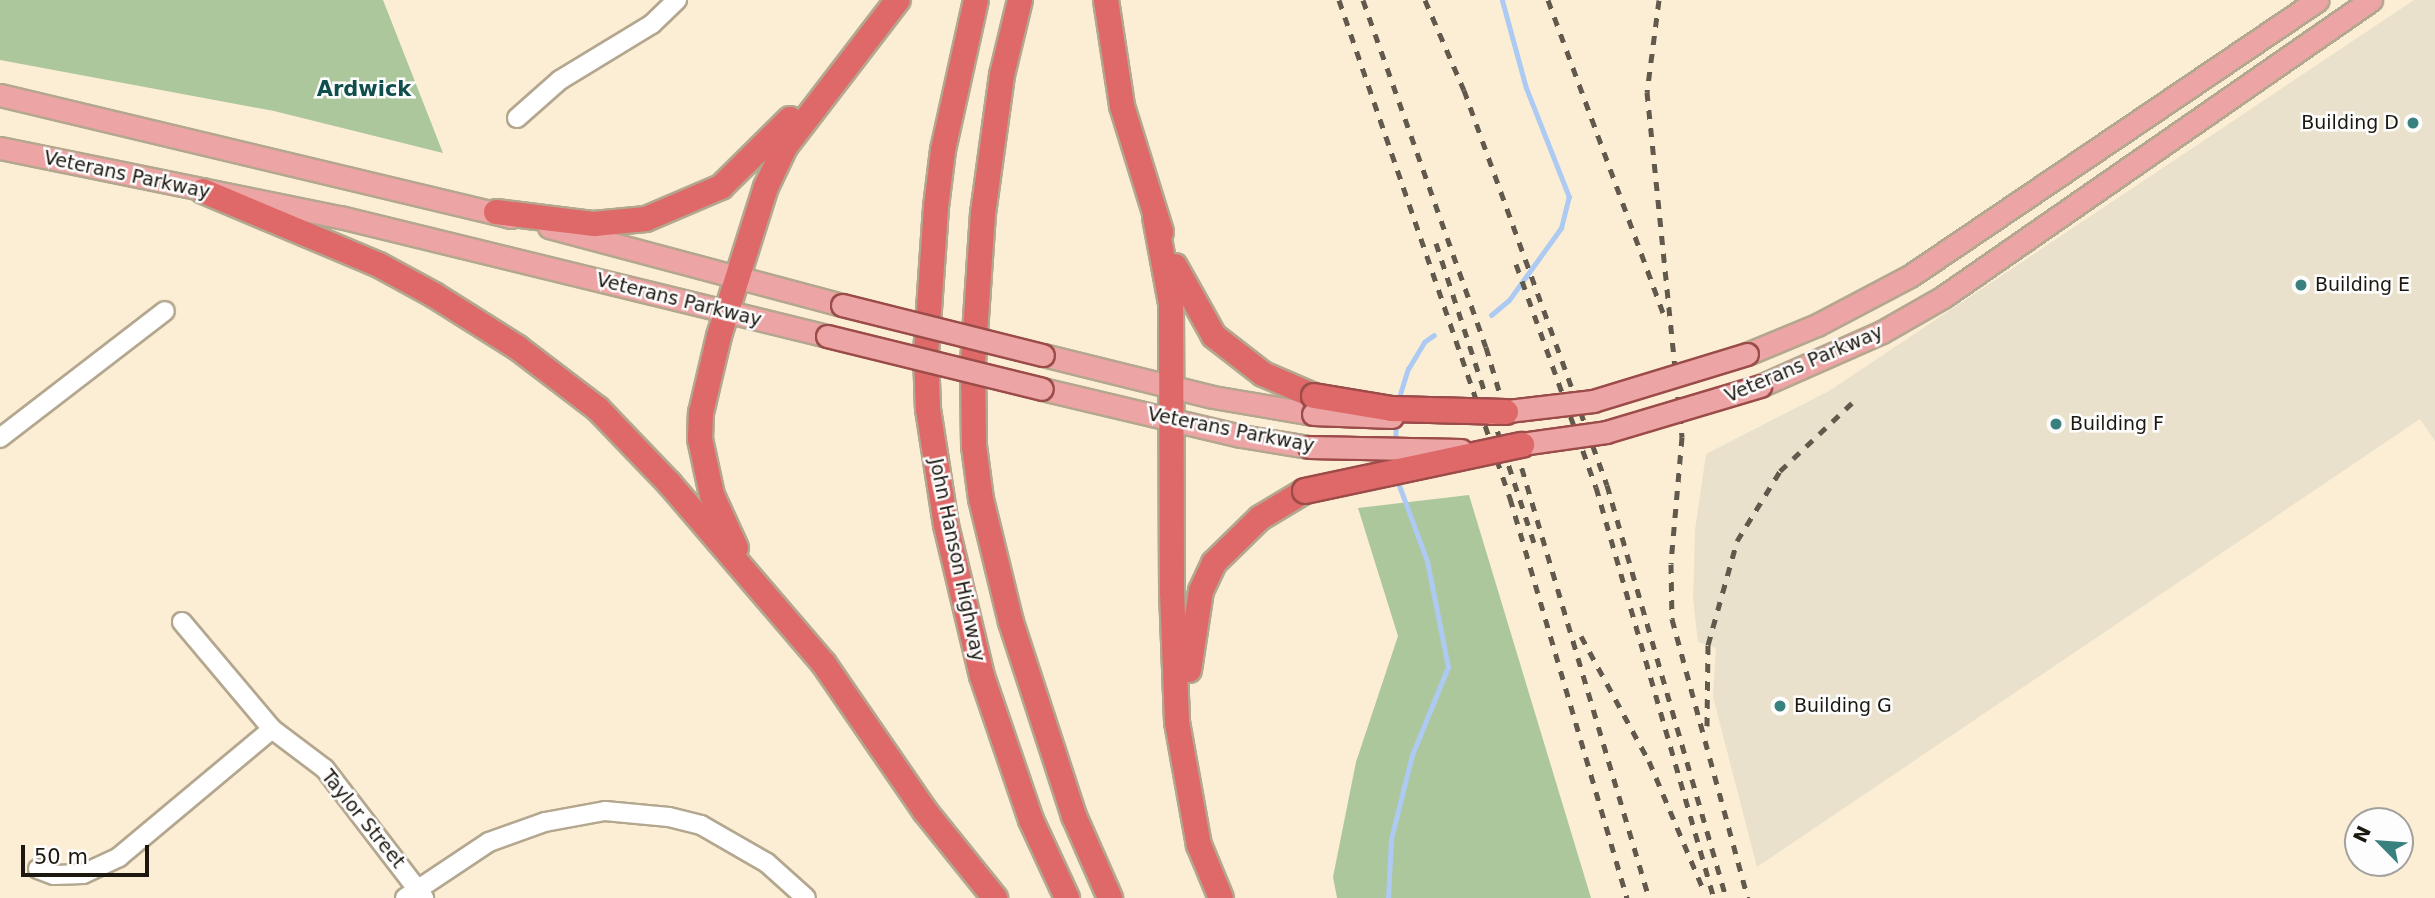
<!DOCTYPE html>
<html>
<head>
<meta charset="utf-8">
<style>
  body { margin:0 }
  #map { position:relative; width:2435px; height:898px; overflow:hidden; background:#fceed5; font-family:"DejaVu Sans",sans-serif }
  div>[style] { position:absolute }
  .industrial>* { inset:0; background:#eae1cc }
  .forest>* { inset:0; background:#acc79c }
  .stream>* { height:5px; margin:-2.5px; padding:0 2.5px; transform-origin:2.5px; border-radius:2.5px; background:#adcaf3 }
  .roads { filter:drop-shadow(2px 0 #b4a78f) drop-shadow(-2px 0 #b4a78f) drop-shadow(0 2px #b4a78f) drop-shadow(0 -2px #b4a78f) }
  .minor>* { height:18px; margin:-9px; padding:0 9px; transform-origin:9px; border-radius:9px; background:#fff }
  .major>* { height:21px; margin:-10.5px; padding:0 10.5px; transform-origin:10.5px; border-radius:10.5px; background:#eca4a4 }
  .highway>* { height:24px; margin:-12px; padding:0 12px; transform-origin:12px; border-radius:12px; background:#df6868 }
  .rail>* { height:5px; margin-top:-2.5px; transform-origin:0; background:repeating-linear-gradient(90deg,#61594c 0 9px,transparent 0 18px) }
  .bridges { filter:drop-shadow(2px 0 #9b4c49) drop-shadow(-2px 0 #9b4c49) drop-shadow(0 2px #9b4c49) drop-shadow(0 -2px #9b4c49) }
  .major-bridge>* { height:21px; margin:-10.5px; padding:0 10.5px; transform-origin:10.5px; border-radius:10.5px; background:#eca4a4 }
  .highway-bridge>* { height:24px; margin:-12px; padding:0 12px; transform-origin:12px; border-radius:12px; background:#df6868 }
  .dots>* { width:19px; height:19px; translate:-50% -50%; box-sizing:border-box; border:4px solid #fdfdfd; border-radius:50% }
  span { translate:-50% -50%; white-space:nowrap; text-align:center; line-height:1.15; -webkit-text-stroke:5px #fdfdfd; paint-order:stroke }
  .poi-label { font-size:19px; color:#1c170f }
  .right { translate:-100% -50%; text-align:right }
  .left { translate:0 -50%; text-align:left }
  .street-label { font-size:19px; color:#1c170f }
  .neighbourhood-label { font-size:21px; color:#104e4d; font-weight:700 }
  .north { position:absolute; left:2344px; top:807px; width:70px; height:70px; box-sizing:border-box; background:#fdfdfd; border:2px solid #a3a19e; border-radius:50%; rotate:295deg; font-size:19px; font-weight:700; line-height:28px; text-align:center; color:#1c170f }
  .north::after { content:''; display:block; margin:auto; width:24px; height:32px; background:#39817f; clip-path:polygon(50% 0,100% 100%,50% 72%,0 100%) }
  .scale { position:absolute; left:21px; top:845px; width:128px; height:32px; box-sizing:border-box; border:4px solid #1c170f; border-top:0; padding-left:9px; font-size:21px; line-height:24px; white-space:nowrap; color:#1c170f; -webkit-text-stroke:5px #fdfdfd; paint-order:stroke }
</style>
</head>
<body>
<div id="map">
  <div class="industrial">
    <i style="clip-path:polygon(2414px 0,2435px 0,2435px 441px,2420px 419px,1757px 867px,1713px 697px,1716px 648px,1698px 642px,1693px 599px,1695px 530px,1706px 454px,1829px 391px)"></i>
  </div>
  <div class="forest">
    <i style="clip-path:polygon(0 0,383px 0,443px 153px,274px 111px,0 60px)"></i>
    <i style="clip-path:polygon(1469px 495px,1591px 898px,1337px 898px,1333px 877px,1356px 762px,1398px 636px,1358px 508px)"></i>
  </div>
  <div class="stream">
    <i style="left:1491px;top:315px;width:23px;rotate:-40deg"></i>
    <i style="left:1509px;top:300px;width:89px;rotate:-54.2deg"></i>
    <i style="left:1561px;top:228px;width:32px;rotate:-76deg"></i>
    <i style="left:1569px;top:197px;width:117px;rotate:-111.5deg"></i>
    <i style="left:1526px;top:88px;width:91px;rotate:-105.3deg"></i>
    <i style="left:1397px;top:404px;width:37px;rotate:-73deg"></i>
    <i style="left:1408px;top:369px;width:31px;rotate:-59deg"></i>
    <i style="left:1424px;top:342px;width:12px;rotate:-35deg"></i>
    <i style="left:1395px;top:442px;width:21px;rotate:-87deg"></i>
    <i style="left:1388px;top:898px;width:59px;rotate:-87.1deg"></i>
    <i style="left:1391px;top:839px;width:87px;rotate:-76deg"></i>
    <i style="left:1412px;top:755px;width:95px;rotate:-67.8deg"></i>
    <i style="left:1448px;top:667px;width:108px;rotate:-101.2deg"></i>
    <i style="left:1427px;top:561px;width:86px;rotate:-110.3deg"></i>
  </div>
  <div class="roads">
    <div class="minor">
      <i style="left:517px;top:118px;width:57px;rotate:-41.5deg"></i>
      <i style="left:560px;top:80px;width:108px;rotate:-31.3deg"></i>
      <i style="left:652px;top:24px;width:35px;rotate:-44deg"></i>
      <i style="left:0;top:438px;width:208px;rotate:-37.6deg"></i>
      <i style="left:182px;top:622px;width:140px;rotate:49.9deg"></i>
      <i style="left:272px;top:729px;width:66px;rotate:37deg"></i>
      <i style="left:325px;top:769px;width:163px;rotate:52.5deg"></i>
      <i style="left:38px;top:869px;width:17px;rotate:21deg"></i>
      <i style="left:54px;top:875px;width:29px;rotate:-2deg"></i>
      <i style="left:83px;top:874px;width:40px;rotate:-25deg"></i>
      <i style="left:119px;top:857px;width:199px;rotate:-39.9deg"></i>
      <i style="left:405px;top:898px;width:101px;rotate:-33.7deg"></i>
      <i style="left:489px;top:842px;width:59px;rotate:-19.7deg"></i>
      <i style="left:545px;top:822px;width:61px;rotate:-10.4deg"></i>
      <i style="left:605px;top:811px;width:64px;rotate:5.4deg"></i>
      <i style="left:669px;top:817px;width:33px;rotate:14deg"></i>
      <i style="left:701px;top:825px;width:76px;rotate:29.9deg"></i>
      <i style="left:767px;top:863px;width:52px;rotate:41.9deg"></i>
    </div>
    <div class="major">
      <i style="left:0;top:95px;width:525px;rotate:13.43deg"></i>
      <i style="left:0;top:148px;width:347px;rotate:11.5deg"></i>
      <i style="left:340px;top:217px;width:501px;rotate:13.73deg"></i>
      <i style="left:549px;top:227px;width:303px;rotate:14.9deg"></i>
      <i style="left:1747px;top:354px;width:76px;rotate:-22.5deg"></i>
      <i style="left:1817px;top:325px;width:105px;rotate:-27.8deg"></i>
      <i style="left:1910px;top:276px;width:492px;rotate:-34.1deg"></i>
      <i style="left:1043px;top:355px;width:175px;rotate:13.9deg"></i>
      <i style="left:1213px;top:397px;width:101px;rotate:9.6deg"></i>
      <i style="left:1760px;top:386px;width:133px;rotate:-23.9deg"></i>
      <i style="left:1882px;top:332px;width:70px;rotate:-29.8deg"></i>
      <i style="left:1943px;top:297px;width:521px;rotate:-34.76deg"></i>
      <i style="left:1042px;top:389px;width:204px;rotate:13.3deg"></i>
      <i style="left:1241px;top:436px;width:69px;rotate:9.2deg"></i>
    </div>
    <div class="highway">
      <i style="left:976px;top:0;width:154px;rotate:102.4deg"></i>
      <i style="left:943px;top:150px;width:57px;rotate:97deg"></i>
      <i style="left:936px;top:207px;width:146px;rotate:93.9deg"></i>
      <i style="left:926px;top:353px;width:56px;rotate:88deg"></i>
      <i style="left:928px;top:409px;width:117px;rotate:81.2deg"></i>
      <i style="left:946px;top:525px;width:155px;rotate:76.6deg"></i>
      <i style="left:982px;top:676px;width:152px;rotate:71.2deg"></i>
      <i style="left:1031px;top:820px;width:86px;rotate:65.2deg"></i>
      <i style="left:1020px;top:0;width:77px;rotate:103.5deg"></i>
      <i style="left:1002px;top:75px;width:139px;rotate:97.8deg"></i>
      <i style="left:983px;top:213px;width:150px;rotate:93.8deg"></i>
      <i style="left:973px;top:363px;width:83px;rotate:89.3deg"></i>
      <i style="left:974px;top:446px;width:53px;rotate:82.5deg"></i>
      <i style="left:981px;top:499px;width:127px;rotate:76.3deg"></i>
      <i style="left:1011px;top:622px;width:204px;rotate:72deg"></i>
      <i style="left:1074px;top:816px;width:90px;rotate:66.3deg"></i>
      <i style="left:1106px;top:0;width:107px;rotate:81.4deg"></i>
      <i style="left:1122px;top:106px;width:132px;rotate:72.8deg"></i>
      <i style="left:203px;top:191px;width:191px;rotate:22.8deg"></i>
      <i style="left:379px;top:265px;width:63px;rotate:28.6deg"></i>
      <i style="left:434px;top:295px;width:99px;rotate:32.2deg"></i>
      <i style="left:518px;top:348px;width:101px;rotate:37.3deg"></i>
      <i style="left:598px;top:409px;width:103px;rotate:46.2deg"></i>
      <i style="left:669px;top:483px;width:238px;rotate:49.4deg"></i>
      <i style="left:824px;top:664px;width:178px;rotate:55.5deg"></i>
      <i style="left:925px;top:811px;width:112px;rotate:51.2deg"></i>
      <i style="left:496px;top:212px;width:99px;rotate:7deg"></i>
      <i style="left:594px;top:224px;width:52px;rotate:-5.5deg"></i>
      <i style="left:646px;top:219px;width:82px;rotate:-23.1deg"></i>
      <i style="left:721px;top:187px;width:97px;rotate:-44.6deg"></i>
      <i style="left:1155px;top:217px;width:87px;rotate:79.5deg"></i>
      <i style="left:1171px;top:303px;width:288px;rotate:89.8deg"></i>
      <i style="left:1172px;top:591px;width:131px;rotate:87.8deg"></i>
      <i style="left:1177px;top:722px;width:125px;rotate:79.9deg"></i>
      <i style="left:1199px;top:845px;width:57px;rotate:67.5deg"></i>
      <i style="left:1175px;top:266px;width:80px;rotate:60.9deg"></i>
      <i style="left:1214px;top:336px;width:62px;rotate:37.8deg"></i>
      <i style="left:1263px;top:374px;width:56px;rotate:23.3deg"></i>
      <i style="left:736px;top:548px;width:58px;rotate:-114.4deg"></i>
      <i style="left:712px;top:495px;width:57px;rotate:-102.1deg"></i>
      <i style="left:700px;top:439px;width:26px;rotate:-88deg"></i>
      <i style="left:701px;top:413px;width:79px;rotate:-76.8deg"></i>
      <i style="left:719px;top:336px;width:156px;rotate:-72.5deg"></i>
      <i style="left:766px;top:187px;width:44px;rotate:-64.6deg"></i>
      <i style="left:785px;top:147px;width:185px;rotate:-52.5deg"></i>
      <i style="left:1189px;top:670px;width:80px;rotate:-81.4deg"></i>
      <i style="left:1201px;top:591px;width:31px;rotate:-65deg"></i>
      <i style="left:1214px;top:563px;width:64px;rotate:-44.4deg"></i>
      <i style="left:1260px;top:518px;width:52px;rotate:-31deg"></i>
    </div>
  </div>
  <div class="rail">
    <i style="left:1339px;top:0;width:527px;rotate:71.05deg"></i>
    <i style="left:1510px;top:498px;width:417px;rotate:73.7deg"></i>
    <i style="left:1363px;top:0;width:368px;rotate:70.5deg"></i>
    <i style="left:1486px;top:347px;width:575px;rotate:73.52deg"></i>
    <i style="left:1425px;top:0;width:98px;rotate:66.6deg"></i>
    <i style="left:1464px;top:90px;width:420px;rotate:70.1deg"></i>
    <i style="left:1607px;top:485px;width:430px;rotate:73.9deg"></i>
    <i style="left:1548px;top:0;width:333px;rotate:69.8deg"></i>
    <i style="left:1659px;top:0;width:93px;rotate:97.4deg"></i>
    <i style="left:1647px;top:92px;width:347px;rotate:84.2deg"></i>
    <i style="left:1682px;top:437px;width:127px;rotate:95deg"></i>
    <i style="left:1671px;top:564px;width:55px;rotate:89deg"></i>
    <i style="left:1672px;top:619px;width:289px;rotate:74.8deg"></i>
    <i style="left:1436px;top:243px;width:322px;rotate:71.9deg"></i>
    <i style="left:1516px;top:264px;width:237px;rotate:70.3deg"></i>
    <i style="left:1596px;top:487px;width:428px;rotate:74deg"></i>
    <i style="left:1581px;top:636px;width:142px;rotate:61.5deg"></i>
    <i style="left:1649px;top:761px;width:141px;rotate:67.1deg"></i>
    <i style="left:1707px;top:726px;width:81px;rotate:-89.3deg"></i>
    <i style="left:1708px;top:645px;width:108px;rotate:-74.4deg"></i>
    <i style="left:1737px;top:541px;width:82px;rotate:-58.4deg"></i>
    <i style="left:1780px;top:471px;width:102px;rotate:-43.4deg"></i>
  </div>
  <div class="bridges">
    <div class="major-bridge">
      <i style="left:842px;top:305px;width:207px;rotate:14deg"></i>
      <i style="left:827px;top:336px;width:221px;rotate:13.8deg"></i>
      <i style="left:1491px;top:413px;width:103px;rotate:-6.7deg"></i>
      <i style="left:1593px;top:401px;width:161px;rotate:-17deg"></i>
      <i style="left:1313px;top:414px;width:79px;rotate:2.2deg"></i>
      <i style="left:1507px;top:446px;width:100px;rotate:-8deg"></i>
      <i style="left:1606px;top:432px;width:161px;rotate:-16.6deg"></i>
      <i style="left:1309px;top:447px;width:152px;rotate:1.1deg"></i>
    </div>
    <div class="highway-bridge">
      <i style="left:1314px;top:396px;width:79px;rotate:9.5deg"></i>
      <i style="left:1392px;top:409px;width:114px;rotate:1.5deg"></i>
      <i style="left:1305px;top:491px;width:222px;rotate:-12deg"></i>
    </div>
  </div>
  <div class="dots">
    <i style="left:2413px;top:123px;background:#39817f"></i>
    <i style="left:2301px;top:285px;background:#39817f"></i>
    <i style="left:2056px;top:424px;background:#39817f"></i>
    <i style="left:1780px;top:706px;background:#39817f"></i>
  </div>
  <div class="poi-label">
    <span class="right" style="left:2399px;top:123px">Building D</span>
    <span class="left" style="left:2315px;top:285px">Building E</span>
    <span class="left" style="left:2070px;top:424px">Building F</span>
    <span class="left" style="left:1794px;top:706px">Building G</span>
  </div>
  <div class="street-label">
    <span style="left:127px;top:175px;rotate:12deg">Veterans Parkway</span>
    <span style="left:679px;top:300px;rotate:14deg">Veterans Parkway</span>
    <span style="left:1804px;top:364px;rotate:-23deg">Veterans Parkway</span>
    <span style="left:1231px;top:430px;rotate:11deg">Veterans Parkway</span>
    <span style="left:957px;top:560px;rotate:78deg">John Hanson Highway</span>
    <span style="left:363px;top:819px;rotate:51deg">Taylor Street</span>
  </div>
  <div class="neighbourhood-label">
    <span style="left:364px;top:89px">Ardwick</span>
  </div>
  <div class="north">N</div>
  <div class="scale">50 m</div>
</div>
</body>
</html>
